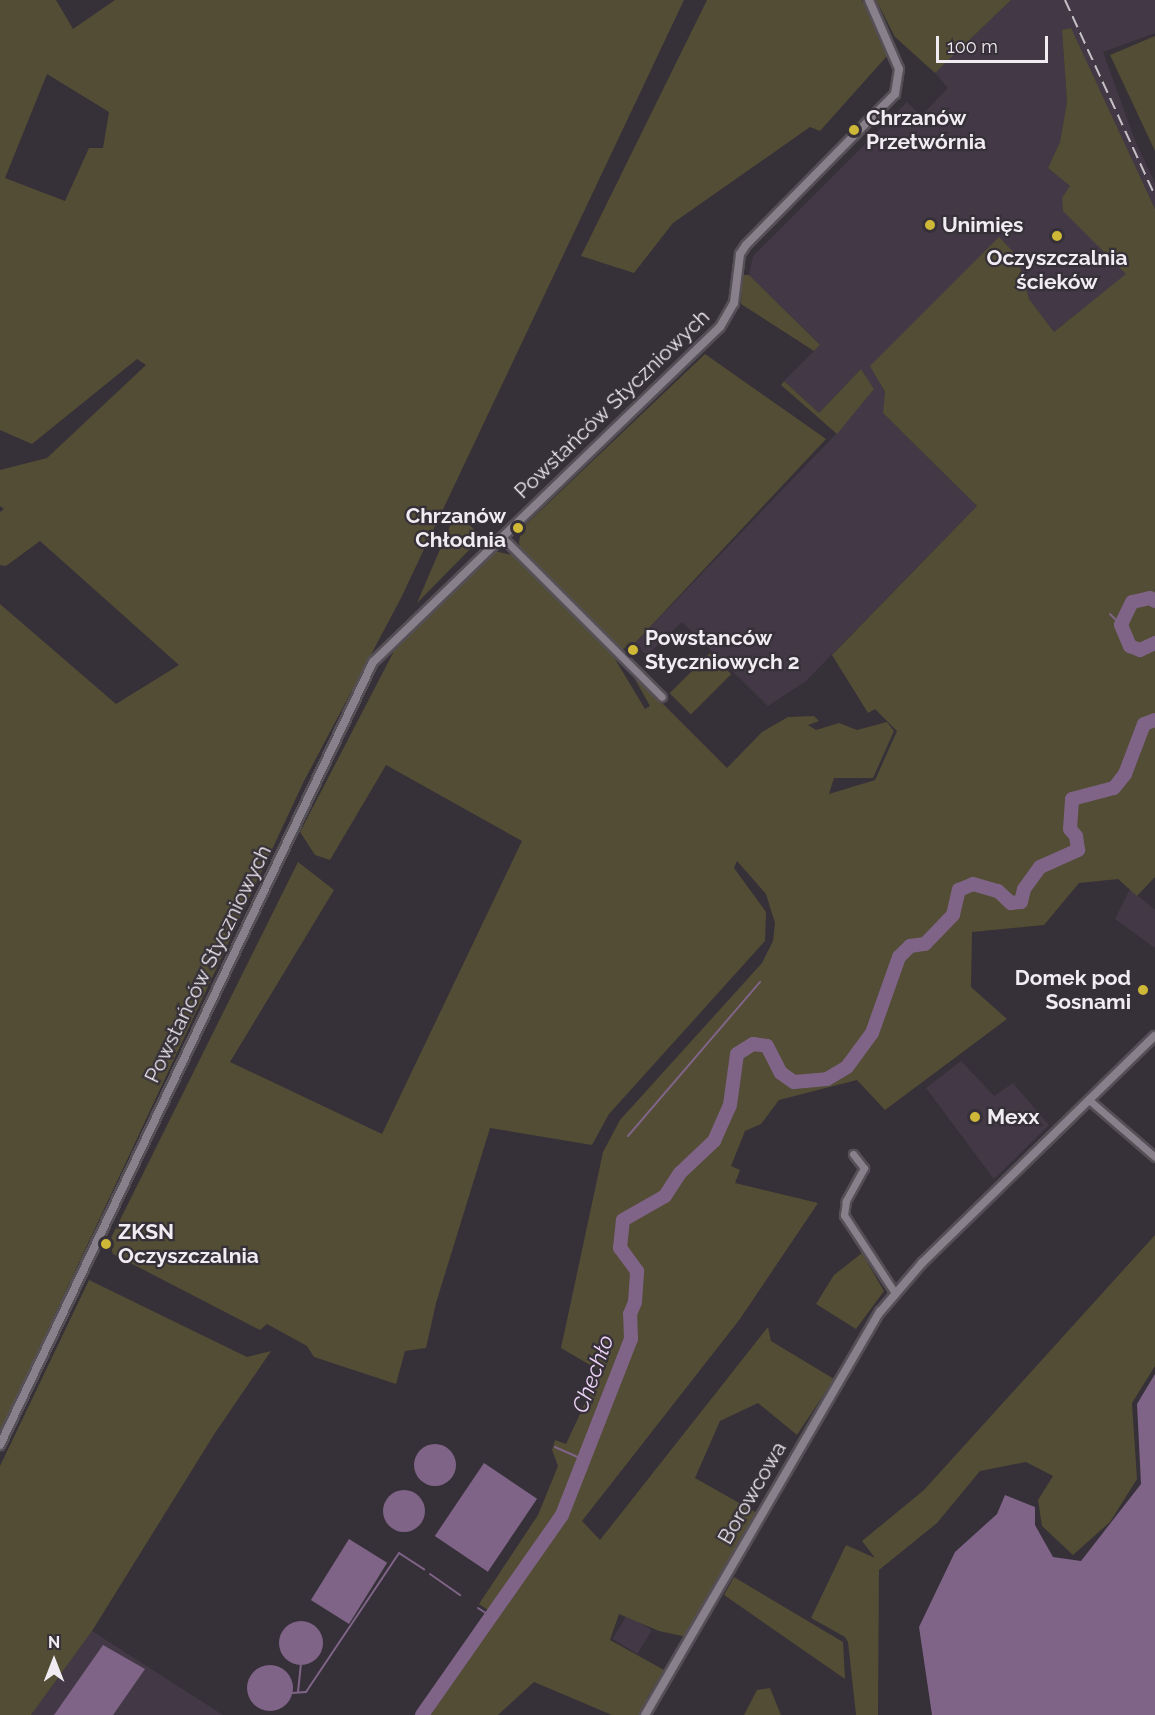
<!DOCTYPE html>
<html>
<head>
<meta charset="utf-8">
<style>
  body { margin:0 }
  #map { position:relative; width:1155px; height:1715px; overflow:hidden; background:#363038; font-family:Raleway,sans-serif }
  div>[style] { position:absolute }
  .built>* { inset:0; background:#433946; transform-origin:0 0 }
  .green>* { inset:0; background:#524d34; transform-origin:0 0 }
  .water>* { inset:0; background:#7f6488; transform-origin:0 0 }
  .round { border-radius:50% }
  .stream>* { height:2px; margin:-1px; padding:0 1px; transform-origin:1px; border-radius:1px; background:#7f6488 }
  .river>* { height:14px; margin:-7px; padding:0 7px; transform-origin:7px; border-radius:7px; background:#7f6488 }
  .roads { filter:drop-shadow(2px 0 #554f56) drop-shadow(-2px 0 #554f56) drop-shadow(0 2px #554f56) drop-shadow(0 -2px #554f56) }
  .minor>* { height:7px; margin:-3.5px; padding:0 3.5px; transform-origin:3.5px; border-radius:3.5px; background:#88808a }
  .tertiary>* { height:8px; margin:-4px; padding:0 4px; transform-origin:4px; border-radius:4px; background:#88808a }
  .rail>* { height:2px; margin-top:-1px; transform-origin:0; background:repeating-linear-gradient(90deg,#c4c0c5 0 12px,transparent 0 18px) }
  .dots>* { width:16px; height:16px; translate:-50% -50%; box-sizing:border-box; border:3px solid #363038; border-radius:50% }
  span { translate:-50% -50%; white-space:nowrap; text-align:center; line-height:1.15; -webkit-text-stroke:4.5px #363038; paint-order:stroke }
  .poi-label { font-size:21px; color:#f0ecf1; font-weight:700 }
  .left { translate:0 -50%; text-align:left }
  .right { translate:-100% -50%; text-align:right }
  .street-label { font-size:21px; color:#f0ecf1 }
  .water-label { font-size:22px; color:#efd4f8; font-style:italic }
  .north { position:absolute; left:24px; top:1631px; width:60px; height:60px; -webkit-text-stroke:4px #363038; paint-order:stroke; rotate:0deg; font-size:16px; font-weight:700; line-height:24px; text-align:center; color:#f0ecf1 }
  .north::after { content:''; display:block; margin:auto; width:21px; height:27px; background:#f0ecf1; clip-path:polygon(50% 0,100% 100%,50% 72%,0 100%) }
  .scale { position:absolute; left:936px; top:36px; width:112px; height:27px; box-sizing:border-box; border:3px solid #f0ecf1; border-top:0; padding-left:8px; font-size:18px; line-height:21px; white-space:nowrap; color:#f0ecf1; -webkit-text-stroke:4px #363038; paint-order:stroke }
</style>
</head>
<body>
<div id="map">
  <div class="built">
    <i style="clip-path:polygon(1011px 0,1155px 0,1155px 33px,1103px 52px,1136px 143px,1155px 183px,1155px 209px,1071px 29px,1062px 30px,1067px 102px,1060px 142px,1048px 168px,1070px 186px,1064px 211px,1127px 274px,1054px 332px,1029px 299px,1017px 256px,871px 366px,885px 393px,883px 413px,977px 506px,806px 681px,768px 706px,682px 622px,647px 655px,634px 644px,838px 432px,874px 389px,861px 369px,819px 413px,784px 381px,820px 345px,749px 275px,753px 256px,907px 102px,921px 116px,948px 88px,935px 73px)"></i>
    <i style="clip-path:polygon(1130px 889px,1155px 910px,1155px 948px,1115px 919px)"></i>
    <i style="clip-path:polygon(961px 1061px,994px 1096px,1013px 1083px,1049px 1125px,994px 1179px,926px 1088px)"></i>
    <i style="left:627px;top:1615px;width:29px;height:28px;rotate:31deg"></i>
    <i style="clip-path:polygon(92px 1631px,223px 1715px,31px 1715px)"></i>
  </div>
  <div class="green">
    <i style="clip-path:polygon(evenodd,0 0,56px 0,73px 29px,115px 0,684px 0,401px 598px,304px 781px,0 1432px,0 604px,116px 704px,179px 665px,40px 541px,6px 566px,0 565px,0 512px,4px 509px,0 506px,0 470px,47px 458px,146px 365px,137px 359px,32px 444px,0 430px,0 0,47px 74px,109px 112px,103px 148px,89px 148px,65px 201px,5px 178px,47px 74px)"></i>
    <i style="clip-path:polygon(707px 0,862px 0,887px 56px,820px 131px,810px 127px,673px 223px,634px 273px,581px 256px)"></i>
    <i style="clip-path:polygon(876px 0,1011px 0,935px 73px,895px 37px)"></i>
    <i style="clip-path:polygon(1071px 28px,1155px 209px,1155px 877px,1137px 896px,1118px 879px,1079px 883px,1044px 925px,972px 932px,971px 987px,1007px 1019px,885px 1110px,857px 1080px,779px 1100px,761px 1124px,745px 1131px,731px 1166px,740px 1170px,735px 1183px,818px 1203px,740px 1319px,582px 1521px,600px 1540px,768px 1327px,771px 1341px,834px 1379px,797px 1435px,758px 1403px,720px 1421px,695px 1478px,757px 1513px,687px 1637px,659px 1631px,619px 1614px,610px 1640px,664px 1670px,648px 1696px,643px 1715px,612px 1715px,534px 1682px,498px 1715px,429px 1715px,541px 1555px,567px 1512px,582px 1476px,574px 1473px,559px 1514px,491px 1612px,479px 1604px,538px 1515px,558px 1466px,552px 1450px,555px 1440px,566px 1444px,600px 1371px,561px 1348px,603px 1152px,620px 1120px,762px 963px,773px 941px,775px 923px,766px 894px,737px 861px,734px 868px,766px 912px,765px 941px,609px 1114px,592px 1145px,490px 1128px,436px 1303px,426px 1348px,405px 1351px,396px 1384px,314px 1357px,307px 1346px,267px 1324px,260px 1330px,113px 1254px,109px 1242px,298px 862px,334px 890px,230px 1062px,382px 1134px,522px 841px,386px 765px,330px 860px,315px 855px,300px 832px,394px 651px,494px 551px,517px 556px,522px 552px,519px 543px,521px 529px,705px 354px,826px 439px,634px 644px,612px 654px,645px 709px,650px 706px,631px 672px,727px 768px,762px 732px,788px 717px,814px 716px,819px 721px,808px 725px,816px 730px,839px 723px,857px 730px,887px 722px,894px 731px,873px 778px,834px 778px,829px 794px,875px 780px,897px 731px,875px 709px,868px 713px,832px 655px,977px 506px,883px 413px,885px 392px,870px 366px,999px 237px,1017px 256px,1029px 299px,1054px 332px,1126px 274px,1063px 211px,1062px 198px,1070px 186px,1048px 168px,1060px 142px,1067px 102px,1062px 30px)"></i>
    <i style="clip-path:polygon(1155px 36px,1155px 151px,1110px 55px)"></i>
    <i style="clip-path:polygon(742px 275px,749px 275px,820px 345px,814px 351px,741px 304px)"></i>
    <i style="clip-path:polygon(861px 369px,874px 389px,837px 434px,781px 385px,784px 381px,819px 413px)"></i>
    <i style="clip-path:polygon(456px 512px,482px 537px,417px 603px)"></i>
    <i style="left:710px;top:653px;width:30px;height:57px;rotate:45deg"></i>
    <i style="clip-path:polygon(1155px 1235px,1155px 1366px,1132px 1403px,1137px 1479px,1110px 1522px,1073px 1555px,1042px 1526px,1038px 1500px,1053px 1476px,1026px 1462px,980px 1471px,937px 1523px,879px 1570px,878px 1715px,856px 1715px,848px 1642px,845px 1637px,811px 1618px,846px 1545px,875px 1558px,862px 1541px,924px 1490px)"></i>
    <i style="clip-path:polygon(862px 1253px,884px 1291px,856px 1329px,816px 1304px,834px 1275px)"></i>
    <i style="clip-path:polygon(89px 1280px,247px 1357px,271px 1351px,215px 1433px,92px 1631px,31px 1715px,0 1715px,0 1466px)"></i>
    <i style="clip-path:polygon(734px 1577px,843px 1642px,845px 1679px,724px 1595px)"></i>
    <i style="clip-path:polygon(770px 1688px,781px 1715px,744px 1715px,757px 1690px)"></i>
  </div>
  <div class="water">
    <i style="clip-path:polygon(1155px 1374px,1155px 1715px,932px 1715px,919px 1627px,955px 1552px,997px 1514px,1005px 1495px,1035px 1507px,1035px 1525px,1053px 1557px,1081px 1561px,1141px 1484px,1137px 1404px)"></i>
    <i class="round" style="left:414px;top:1444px;width:42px;height:42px"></i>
    <i style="left:484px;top:1463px;width:64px;height:88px;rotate:34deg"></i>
    <i class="round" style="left:383px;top:1490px;width:42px;height:42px"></i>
    <i style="left:349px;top:1539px;width:45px;height:72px;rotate:32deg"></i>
    <i class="round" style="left:279px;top:1621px;width:44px;height:44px"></i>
    <i style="clip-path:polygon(103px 1645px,145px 1669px,113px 1715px,54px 1715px)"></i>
    <i class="round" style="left:247px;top:1665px;width:46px;height:46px"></i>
  </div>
  <div class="stream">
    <i style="left:1110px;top:614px;width:16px;rotate:45deg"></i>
    <i style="left:628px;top:1136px;width:203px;rotate:-49.4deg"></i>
    <i style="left:555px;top:1447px;width:32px;rotate:24deg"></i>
    <i style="left:430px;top:1574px;width:37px;rotate:35deg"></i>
    <i style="left:478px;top:1608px;width:17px;rotate:33deg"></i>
    <i style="left:298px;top:1692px;width:27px;rotate:-84deg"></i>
    <i style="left:292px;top:1693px;width:14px;rotate:-4deg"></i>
    <i style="left:306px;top:1692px;width:167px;rotate:-56.2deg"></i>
    <i style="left:399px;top:1553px;width:30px;rotate:33deg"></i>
  </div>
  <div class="river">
    <i style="left:1155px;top:601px;width:6px;rotate:-149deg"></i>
    <i style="left:1150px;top:598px;width:18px;rotate:167deg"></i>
    <i style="left:1132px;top:602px;width:25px;rotate:116deg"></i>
    <i style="left:1121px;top:625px;width:23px;rotate:67deg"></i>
    <i style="left:1130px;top:646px;width:11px;rotate:22deg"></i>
    <i style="left:1140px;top:650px;width:17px;rotate:-25deg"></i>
    <i style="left:422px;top:1715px;width:244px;rotate:-55deg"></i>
    <i style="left:562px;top:1515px;width:189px;rotate:-68.6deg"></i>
    <i style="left:631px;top:1339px;width:25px;rotate:-92deg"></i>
    <i style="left:630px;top:1314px;width:13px;rotate:-67deg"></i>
    <i style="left:635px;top:1302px;width:31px;rotate:-86deg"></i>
    <i style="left:637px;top:1271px;width:29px;rotate:-126deg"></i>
    <i style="left:620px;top:1248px;width:28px;rotate:-84deg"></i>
    <i style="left:623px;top:1220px;width:48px;rotate:-29.7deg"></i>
    <i style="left:665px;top:1196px;width:27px;rotate:-57deg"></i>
    <i style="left:680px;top:1173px;width:47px;rotate:-43.3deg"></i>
    <i style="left:714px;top:1141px;width:39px;rotate:-66deg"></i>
    <i style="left:730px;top:1105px;width:51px;rotate:-82.2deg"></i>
    <i style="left:737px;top:1054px;width:19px;rotate:-32deg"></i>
    <i style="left:753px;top:1044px;width:14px;rotate:8deg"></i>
    <i style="left:767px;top:1046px;width:30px;rotate:63deg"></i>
    <i style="left:781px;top:1073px;width:16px;rotate:35deg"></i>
    <i style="left:794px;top:1082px;width:33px;rotate:-5deg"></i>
    <i style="left:827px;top:1079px;width:23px;rotate:-31deg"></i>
    <i style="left:847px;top:1067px;width:42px;rotate:-53.7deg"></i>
    <i style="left:872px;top:1033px;width:81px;rotate:-70.4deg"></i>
    <i style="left:899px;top:957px;width:16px;rotate:-45deg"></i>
    <i style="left:910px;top:946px;width:15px;rotate:-8deg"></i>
    <i style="left:925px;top:944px;width:40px;rotate:-46deg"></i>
    <i style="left:953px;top:915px;width:26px;rotate:-77deg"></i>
    <i style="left:959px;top:890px;width:15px;rotate:-23deg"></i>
    <i style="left:973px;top:884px;width:26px;rotate:16deg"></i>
    <i style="left:998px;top:891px;width:18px;rotate:43deg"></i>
    <i style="left:1011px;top:903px;width:10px;rotate:-6deg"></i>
    <i style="left:1021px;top:902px;width:13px;rotate:-77deg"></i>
    <i style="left:1024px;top:889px;width:27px;rotate:-54deg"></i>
    <i style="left:1040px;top:867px;width:42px;rotate:-24.1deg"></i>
    <i style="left:1078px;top:850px;width:14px;rotate:-98deg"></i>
    <i style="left:1076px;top:836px;width:9px;rotate:-131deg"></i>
    <i style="left:1070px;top:829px;width:30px;rotate:-86deg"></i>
    <i style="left:1072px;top:799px;width:43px;rotate:-14.7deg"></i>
    <i style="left:1114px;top:788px;width:18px;rotate:-52deg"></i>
    <i style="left:1125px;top:774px;width:53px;rotate:-69.2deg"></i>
    <i style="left:1144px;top:724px;width:12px;rotate:-20deg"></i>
  </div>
  <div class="roads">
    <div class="minor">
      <i style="left:502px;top:537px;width:226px;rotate:45deg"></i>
      <i style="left:1089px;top:1100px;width:87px;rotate:40.8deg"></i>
      <i style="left:853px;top:1154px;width:18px;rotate:52deg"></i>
      <i style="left:864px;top:1168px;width:38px;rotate:119deg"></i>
      <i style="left:846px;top:1201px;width:14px;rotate:98deg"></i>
      <i style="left:844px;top:1215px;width:93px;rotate:56.8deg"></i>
    </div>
    <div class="tertiary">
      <i style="left:0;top:1445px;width:867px;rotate:-64.53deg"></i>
      <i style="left:373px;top:662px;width:482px;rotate:-44deg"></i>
      <i style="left:720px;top:327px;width:28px;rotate:-60deg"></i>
      <i style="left:734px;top:303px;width:49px;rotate:-83deg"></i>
      <i style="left:740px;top:254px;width:11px;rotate:-56deg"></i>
      <i style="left:746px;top:245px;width:212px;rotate:-45.4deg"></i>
      <i style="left:895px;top:94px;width:25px;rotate:-81deg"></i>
      <i style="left:899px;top:69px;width:75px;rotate:-113.5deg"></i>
      <i style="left:645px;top:1715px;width:467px;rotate:-59.8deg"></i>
      <i style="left:880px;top:1312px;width:65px;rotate:-49.4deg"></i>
      <i style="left:922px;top:1263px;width:325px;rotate:-44.3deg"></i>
    </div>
  </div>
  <div class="rail">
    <i style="left:1065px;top:0;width:216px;rotate:65.3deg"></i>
  </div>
  <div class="dots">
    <i style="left:854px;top:130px;background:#cfb837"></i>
    <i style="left:930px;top:225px;background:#cfb837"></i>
    <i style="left:1057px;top:236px;background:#cfb837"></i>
    <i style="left:518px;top:528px;background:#cfb837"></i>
    <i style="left:633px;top:650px;background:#cfb837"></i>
    <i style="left:1143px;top:990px;background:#cfb837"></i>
    <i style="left:975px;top:1117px;background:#cfb837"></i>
    <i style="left:106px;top:1244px;background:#cfb837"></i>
  </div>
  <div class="poi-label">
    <span class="left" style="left:866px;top:130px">Chrzanów<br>Przetwórnia</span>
    <span class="left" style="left:942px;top:225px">Unimięs</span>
    <span style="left:1057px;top:270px">Oczyszczalnia<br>ścieków</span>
    <span class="right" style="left:506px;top:528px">Chrzanów<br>Chłodnia</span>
    <span class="left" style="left:645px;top:650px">Powstanców<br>Styczniowych 2</span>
    <span class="right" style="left:1131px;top:990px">Domek pod<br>Sosnami</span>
    <span class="left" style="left:987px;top:1117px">Mexx</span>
    <span class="left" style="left:118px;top:1244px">ZKSN<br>Oczyszczalnia</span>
  </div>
  <div class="street-label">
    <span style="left:612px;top:404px;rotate:-44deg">Powstańców Styczniowych</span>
    <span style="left:208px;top:964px;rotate:-64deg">Powstańców Styczniowych</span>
    <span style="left:752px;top:1493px;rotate:-60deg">Borowcowa</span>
  </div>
  <div class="water-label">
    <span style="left:593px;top:1374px;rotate:-70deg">Chechło</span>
  </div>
  <div class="north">N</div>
  <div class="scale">100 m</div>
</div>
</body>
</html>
